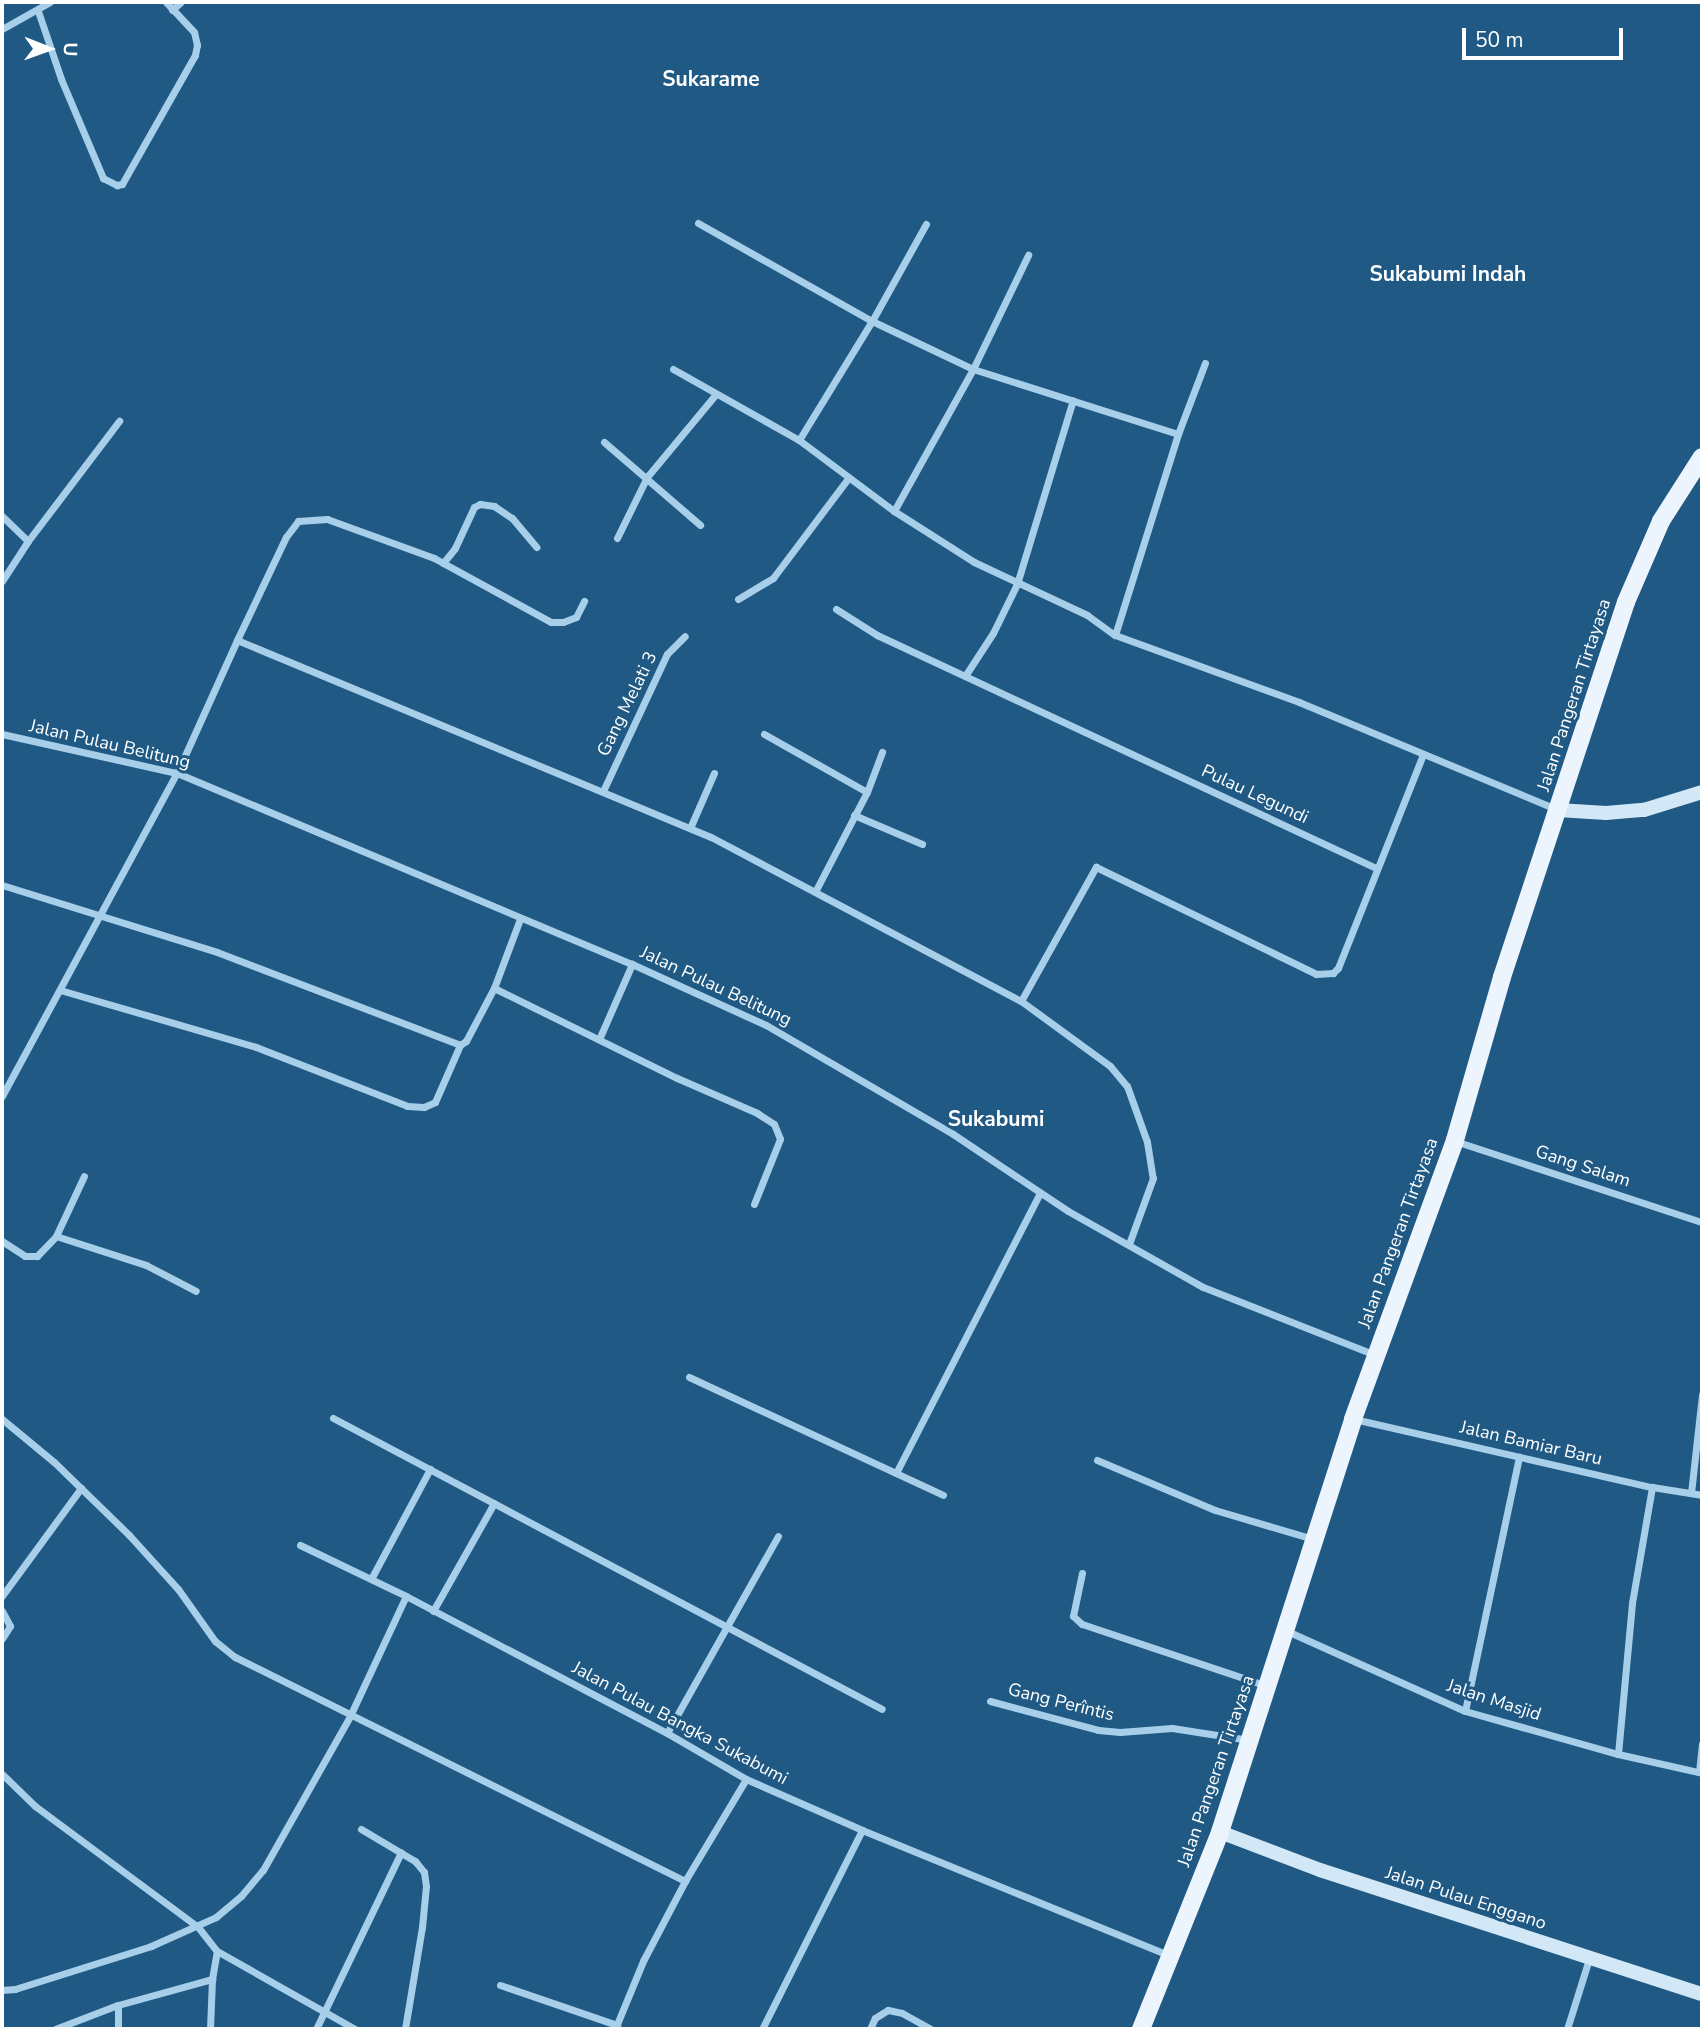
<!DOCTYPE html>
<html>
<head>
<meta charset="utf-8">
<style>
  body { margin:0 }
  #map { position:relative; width:1704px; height:2031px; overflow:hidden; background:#205a84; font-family:"Nunito Sans",sans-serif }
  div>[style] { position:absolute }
  .street>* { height:7px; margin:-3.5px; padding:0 3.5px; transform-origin:3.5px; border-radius:3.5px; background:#a8cfe9 }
  .secondary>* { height:14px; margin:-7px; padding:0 7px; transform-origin:7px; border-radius:7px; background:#d3e8f7 }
  .primary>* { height:18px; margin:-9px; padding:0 9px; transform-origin:9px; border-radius:9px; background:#ecf5fe }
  span { translate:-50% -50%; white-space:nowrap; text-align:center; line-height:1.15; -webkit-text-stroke:6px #205a84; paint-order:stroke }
  .street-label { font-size:18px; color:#fff }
  .quarter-label { font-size:21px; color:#fff; font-weight:700 }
  .frame { position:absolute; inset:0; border:4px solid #fff; pointer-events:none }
  .north { position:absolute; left:14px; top:14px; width:70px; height:70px; -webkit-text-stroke:5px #205a84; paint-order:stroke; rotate:91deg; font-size:19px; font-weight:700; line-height:28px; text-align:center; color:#fff }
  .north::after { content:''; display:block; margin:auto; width:24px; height:32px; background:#fff; clip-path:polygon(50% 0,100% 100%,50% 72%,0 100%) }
  .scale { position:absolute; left:1462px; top:28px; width:161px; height:32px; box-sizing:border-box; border:4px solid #fff; border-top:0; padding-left:9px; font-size:21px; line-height:24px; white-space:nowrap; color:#fff; -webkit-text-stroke:5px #205a84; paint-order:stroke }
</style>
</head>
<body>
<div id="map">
  <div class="street">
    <i style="left:172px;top:10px;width:12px;rotate:-42deg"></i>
    <i style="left:38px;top:11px;width:72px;rotate:71.3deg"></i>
    <i style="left:61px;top:79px;width:108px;rotate:67deg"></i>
    <i style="left:103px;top:178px;width:16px;rotate:27deg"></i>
    <i style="left:117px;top:185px;width:5px;rotate:-11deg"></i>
    <i style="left:122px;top:184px;width:148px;rotate:-60.5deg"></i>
    <i style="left:195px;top:55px;width:10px;rotate:-79deg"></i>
    <i style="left:197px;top:45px;width:13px;rotate:-103deg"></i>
    <i style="left:194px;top:32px;width:41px;rotate:-133deg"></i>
    <i style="left:2px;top:29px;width:55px;rotate:-29.4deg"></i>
    <i style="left:698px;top:223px;width:200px;rotate:29.4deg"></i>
    <i style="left:872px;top:321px;width:112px;rotate:25.4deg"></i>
    <i style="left:973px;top:369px;width:215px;rotate:17.6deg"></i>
    <i style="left:673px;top:369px;width:145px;rotate:29.4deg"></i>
    <i style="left:799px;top:440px;width:119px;rotate:36.8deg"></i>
    <i style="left:894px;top:511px;width:95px;rotate:32.5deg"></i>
    <i style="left:974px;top:562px;width:125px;rotate:25.1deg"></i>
    <i style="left:1087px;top:615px;width:34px;rotate:36deg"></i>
    <i style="left:1115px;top:635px;width:196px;rotate:20deg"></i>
    <i style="left:1299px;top:702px;width:281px;rotate:22.6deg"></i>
    <i style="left:799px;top:440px;width:140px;rotate:-58.5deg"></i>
    <i style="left:872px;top:321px;width:111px;rotate:-60.9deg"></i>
    <i style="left:604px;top:442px;width:127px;rotate:40.8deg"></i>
    <i style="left:894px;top:511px;width:162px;rotate:-60.9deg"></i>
    <i style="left:973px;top:369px;width:127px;rotate:-64.2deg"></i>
    <i style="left:2px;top:516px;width:36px;rotate:44deg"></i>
    <i style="left:28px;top:541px;width:48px;rotate:123deg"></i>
    <i style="left:617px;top:538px;width:68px;rotate:-63.8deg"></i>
    <i style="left:647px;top:477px;width:107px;rotate:-50.3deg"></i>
    <i style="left:28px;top:541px;width:151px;rotate:-52.8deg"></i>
    <i style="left:443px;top:563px;width:19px;rotate:-51deg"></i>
    <i style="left:455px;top:548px;width:45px;rotate:-65.1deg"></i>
    <i style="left:474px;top:507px;width:7px;rotate:-27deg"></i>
    <i style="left:480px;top:504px;width:14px;rotate:8deg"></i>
    <i style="left:494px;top:506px;width:22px;rotate:34deg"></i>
    <i style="left:512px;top:518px;width:38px;rotate:50deg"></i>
    <i style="left:738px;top:599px;width:41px;rotate:-31deg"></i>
    <i style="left:773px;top:578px;width:126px;rotate:-53deg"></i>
    <i style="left:836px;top:609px;width:49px;rotate:32.4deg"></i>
    <i style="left:877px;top:635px;width:551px;rotate:25.03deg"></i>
    <i style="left:1115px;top:635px;width:211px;rotate:-72.6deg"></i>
    <i style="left:1178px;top:434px;width:76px;rotate:-69.2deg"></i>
    <i style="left:237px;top:640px;width:513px;rotate:22.57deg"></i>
    <i style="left:711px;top:837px;width:351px;rotate:27.9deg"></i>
    <i style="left:1021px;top:1001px;width:110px;rotate:36.1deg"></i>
    <i style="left:1110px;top:1066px;width:26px;rotate:50deg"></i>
    <i style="left:1127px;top:1086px;width:59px;rotate:70.3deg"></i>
    <i style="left:1147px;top:1142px;width:36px;rotate:81deg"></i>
    <i style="left:1153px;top:1178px;width:70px;rotate:110deg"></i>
    <i style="left:965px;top:676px;width:51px;rotate:-56.9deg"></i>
    <i style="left:993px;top:633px;width:55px;rotate:-63.9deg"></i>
    <i style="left:1017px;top:584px;width:192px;rotate:-73.1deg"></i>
    <i style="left:2px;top:734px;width:179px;rotate:12.6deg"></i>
    <i style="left:177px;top:773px;width:493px;rotate:22.8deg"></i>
    <i style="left:632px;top:964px;width:147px;rotate:24.5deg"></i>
    <i style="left:766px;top:1025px;width:216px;rotate:30.2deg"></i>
    <i style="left:953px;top:1134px;width:138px;rotate:33.8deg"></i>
    <i style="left:1068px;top:1211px;width:155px;rotate:29.4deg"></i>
    <i style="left:1203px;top:1287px;width:186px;rotate:21.5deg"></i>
    <i style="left:764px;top:734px;width:118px;rotate:29.4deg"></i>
    <i style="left:603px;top:791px;width:151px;rotate:-65deg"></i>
    <i style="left:667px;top:654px;width:25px;rotate:-45deg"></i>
    <i style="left:854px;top:815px;width:74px;rotate:23.1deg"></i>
    <i style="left:690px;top:828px;width:60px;rotate:-66.4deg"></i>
    <i style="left:2px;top:885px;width:225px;rotate:17.3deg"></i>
    <i style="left:217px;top:952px;width:260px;rotate:20.9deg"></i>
    <i style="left:460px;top:1045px;width:7px;rotate:-34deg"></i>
    <i style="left:466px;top:1041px;width:60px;rotate:-62.2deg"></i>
    <i style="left:494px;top:988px;width:74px;rotate:-69.4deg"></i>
    <i style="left:816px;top:890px;width:110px;rotate:-62.5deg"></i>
    <i style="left:867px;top:792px;width:43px;rotate:-69.4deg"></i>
    <i style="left:494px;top:988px;width:204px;rotate:26.2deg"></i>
    <i style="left:677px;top:1078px;width:87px;rotate:23.6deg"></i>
    <i style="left:757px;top:1113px;width:20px;rotate:33deg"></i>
    <i style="left:774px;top:1124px;width:16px;rotate:68deg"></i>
    <i style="left:780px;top:1139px;width:70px;rotate:111.8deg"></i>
    <i style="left:60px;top:990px;width:204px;rotate:16.2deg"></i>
    <i style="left:256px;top:1047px;width:162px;rotate:21.3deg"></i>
    <i style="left:407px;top:1106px;width:17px;rotate:3deg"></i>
    <i style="left:424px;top:1107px;width:12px;rotate:-24deg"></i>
    <i style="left:435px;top:1102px;width:62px;rotate:-66.3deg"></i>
    <i style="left:1021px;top:1001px;width:154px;rotate:-60.8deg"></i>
    <i style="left:1096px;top:867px;width:245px;rotate:25.9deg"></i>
    <i style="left:1316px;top:974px;width:17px;rotate:-3deg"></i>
    <i style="left:1333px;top:973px;width:7px;rotate:-45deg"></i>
    <i style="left:1338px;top:968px;width:230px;rotate:-68.3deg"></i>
    <i style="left:600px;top:1037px;width:80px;rotate:-66.3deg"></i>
    <i style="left:2px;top:1096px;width:367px;rotate:-61.6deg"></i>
    <i style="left:177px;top:773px;width:146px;rotate:-65.7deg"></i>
    <i style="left:237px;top:640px;width:114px;rotate:-64.6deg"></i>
    <i style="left:286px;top:537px;width:20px;rotate:-53deg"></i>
    <i style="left:298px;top:521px;width:29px;rotate:-4deg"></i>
    <i style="left:327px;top:519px;width:114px;rotate:20deg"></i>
    <i style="left:434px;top:558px;width:133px;rotate:28.7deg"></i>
    <i style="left:551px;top:622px;width:12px"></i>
    <i style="left:563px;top:622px;width:14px;rotate:-21deg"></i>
    <i style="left:576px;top:617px;width:18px;rotate:-63deg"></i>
    <i style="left:1455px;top:1141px;width:260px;rotate:18.2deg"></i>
    <i style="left:56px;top:1236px;width:95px;rotate:17.9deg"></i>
    <i style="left:146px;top:1265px;width:56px;rotate:27.5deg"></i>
    <i style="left:2px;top:1241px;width:27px;rotate:33deg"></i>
    <i style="left:25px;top:1256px;width:12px"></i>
    <i style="left:37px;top:1256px;width:28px;rotate:-46deg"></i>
    <i style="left:56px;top:1236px;width:66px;rotate:-65deg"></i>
    <i style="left:689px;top:1377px;width:280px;rotate:24.9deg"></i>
    <i style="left:333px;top:1418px;width:621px;rotate:27.93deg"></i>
    <i style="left:2px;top:1419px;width:67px;rotate:39.6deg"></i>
    <i style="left:54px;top:1462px;width:105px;rotate:44.2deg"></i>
    <i style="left:129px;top:1535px;width:73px;rotate:47.8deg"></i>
    <i style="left:178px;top:1589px;width:64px;rotate:54.6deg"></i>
    <i style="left:215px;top:1641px;width:26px;rotate:39deg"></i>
    <i style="left:235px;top:1657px;width:503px;rotate:26.46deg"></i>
    <i style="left:1354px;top:1419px;width:306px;rotate:12.9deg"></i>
    <i style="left:1652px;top:1487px;width:51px;rotate:9.1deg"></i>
    <i style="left:1097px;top:1460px;width:128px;rotate:23deg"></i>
    <i style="left:1215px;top:1510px;width:102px;rotate:16.5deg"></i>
    <i style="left:896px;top:1473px;width:315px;rotate:-62.8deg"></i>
    <i style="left:1691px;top:1493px;width:99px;rotate:-83.6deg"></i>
    <i style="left:300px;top:1545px;width:118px;rotate:25.7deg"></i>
    <i style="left:406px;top:1596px;width:295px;rotate:27.7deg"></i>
    <i style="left:667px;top:1733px;width:91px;rotate:30.2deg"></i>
    <i style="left:746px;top:1779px;width:127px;rotate:23.7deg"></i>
    <i style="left:862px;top:1830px;width:334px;rotate:22.2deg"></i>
    <i style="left:1082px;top:1573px;width:44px;rotate:101.8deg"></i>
    <i style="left:1073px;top:1616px;width:12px;rotate:42deg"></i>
    <i style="left:1082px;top:1624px;width:195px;rotate:18.5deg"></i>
    <i style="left:371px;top:1579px;width:125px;rotate:-61.8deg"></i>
    <i style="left:2px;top:1596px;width:134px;rotate:-53.8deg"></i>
    <i style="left:2px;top:1611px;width:17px;rotate:62deg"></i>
    <i style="left:10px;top:1626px;width:15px;rotate:122deg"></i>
    <i style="left:433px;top:1611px;width:124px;rotate:-60.5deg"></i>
    <i style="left:1287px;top:1631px;width:195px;rotate:24.2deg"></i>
    <i style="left:1465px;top:1711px;width:159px;rotate:15.7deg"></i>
    <i style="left:1618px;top:1754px;width:86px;rotate:12.7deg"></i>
    <i style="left:990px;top:1701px;width:112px;rotate:15deg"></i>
    <i style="left:1098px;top:1730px;width:22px;rotate:5deg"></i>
    <i style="left:1120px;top:1732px;width:52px;rotate:-4.4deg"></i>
    <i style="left:1172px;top:1728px;width:78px;rotate:8.9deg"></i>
    <i style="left:1465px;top:1711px;width:260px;rotate:-78deg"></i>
    <i style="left:667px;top:1733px;width:226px;rotate:-60.6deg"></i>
    <i style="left:1618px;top:1754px;width:152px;rotate:-84.7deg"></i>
    <i style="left:1632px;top:1603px;width:118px;rotate:-80.2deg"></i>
    <i style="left:1699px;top:1772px;width:28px;rotate:-84deg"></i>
    <i style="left:2px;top:1774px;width:46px;rotate:44.1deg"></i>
    <i style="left:35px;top:1806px;width:203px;rotate:36.6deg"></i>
    <i style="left:198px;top:1927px;width:31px;rotate:52deg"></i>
    <i style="left:217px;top:1951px;width:159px;rotate:29.5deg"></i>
    <i style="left:361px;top:1829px;width:63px;rotate:30.7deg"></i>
    <i style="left:415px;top:1861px;width:14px;rotate:51deg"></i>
    <i style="left:424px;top:1872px;width:14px;rotate:82deg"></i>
    <i style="left:426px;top:1886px;width:41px;rotate:95.6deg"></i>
    <i style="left:422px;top:1927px;width:103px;rotate:99.5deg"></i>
    <i style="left:500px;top:1985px;width:124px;rotate:18.9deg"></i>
    <i style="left:2px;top:1990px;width:13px;rotate:-4deg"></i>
    <i style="left:15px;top:1989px;width:143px;rotate:-17.5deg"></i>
    <i style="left:151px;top:1946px;width:71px;rotate:-24deg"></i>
    <i style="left:216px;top:1917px;width:33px;rotate:-40deg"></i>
    <i style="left:241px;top:1896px;width:34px;rotate:-50deg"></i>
    <i style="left:263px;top:1870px;width:177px;rotate:-60.5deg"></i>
    <i style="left:350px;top:1716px;width:132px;rotate:-65deg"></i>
    <i style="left:55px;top:2029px;width:67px;rotate:-20.9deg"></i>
    <i style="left:118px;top:2005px;width:98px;rotate:-15.5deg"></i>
    <i style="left:118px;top:2029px;width:24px;rotate:-90deg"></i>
    <i style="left:210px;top:2029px;width:50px;rotate:-87.7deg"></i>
    <i style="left:212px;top:1979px;width:28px;rotate:-80deg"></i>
    <i style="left:316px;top:2029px;width:196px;rotate:-64.3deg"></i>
    <i style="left:615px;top:2029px;width:74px;rotate:-67.6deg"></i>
    <i style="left:643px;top:1961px;width:90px;rotate:-62.3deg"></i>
    <i style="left:685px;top:1881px;width:119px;rotate:-59.1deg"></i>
    <i style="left:762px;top:2029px;width:223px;rotate:-63.3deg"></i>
    <i style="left:870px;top:2029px;width:12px;rotate:-66deg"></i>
    <i style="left:875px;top:2018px;width:15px;rotate:-32deg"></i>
    <i style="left:888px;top:2010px;width:14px;rotate:12deg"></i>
    <i style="left:902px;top:2013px;width:33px;rotate:29deg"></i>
    <i style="left:1567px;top:2029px;width:73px;rotate:-72.6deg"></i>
  </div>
  <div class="secondary">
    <i style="left:1558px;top:810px;width:48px;rotate:3.6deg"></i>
    <i style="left:1606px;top:813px;width:38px;rotate:-5deg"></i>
    <i style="left:1644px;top:810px;width:61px;rotate:-17.2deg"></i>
    <i style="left:1220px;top:1832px;width:107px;rotate:20.8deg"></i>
    <i style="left:1320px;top:1870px;width:402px;rotate:18deg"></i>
  </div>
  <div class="primary">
    <i style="left:1141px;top:2029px;width:212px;rotate:-68.1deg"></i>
    <i style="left:1220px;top:1832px;width:434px;rotate:-72.1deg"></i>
    <i style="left:1353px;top:1419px;width:297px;rotate:-69.9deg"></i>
    <i style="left:1455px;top:1140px;width:170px;rotate:-73.9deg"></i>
    <i style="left:1502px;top:977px;width:395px;rotate:-71.7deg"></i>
    <i style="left:1626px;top:602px;width:88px;rotate:-66.6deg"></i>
    <i style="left:1661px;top:521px;width:76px;rotate:-57.4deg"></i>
  </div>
  <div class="street-label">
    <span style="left:1574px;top:695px;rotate:-72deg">Jalan Pangeran Tirtayasa</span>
    <span style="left:627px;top:704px;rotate:-64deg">Gang Melati 3</span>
    <span style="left:110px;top:744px;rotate:13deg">Jalan Pulau Belitung</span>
    <span style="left:1255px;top:794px;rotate:25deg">Pulau Legundi</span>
    <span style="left:716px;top:986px;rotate:25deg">Jalan Pulau Belitung</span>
    <span style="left:1583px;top:1166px;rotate:18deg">Gang Salam</span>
    <span style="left:1398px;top:1233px;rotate:-70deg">Jalan Pangeran Tirtayasa</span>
    <span style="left:1531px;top:1443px;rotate:13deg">Jalan Bamiar Baru</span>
    <span style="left:1494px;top:1700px;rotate:18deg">Jalan Masjid</span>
    <span style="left:1061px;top:1702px;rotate:14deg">Gang Perîntis</span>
    <span style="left:680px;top:1723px;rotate:28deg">Jalan Pulau Bangka Sukabumi</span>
    <span style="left:1216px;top:1771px;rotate:-71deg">Jalan Pangeran Tirtayasa</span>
    <span style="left:1466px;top:1898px;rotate:18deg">Jalan Pulau Enggano</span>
  </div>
  <div class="quarter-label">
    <span style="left:711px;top:79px">Sukarame</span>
    <span style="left:1448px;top:274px">Sukabumi Indah</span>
    <span style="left:996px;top:1119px">Sukabumi</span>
  </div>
  <div class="frame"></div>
  <div class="north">U</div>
  <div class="scale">50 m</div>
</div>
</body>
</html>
